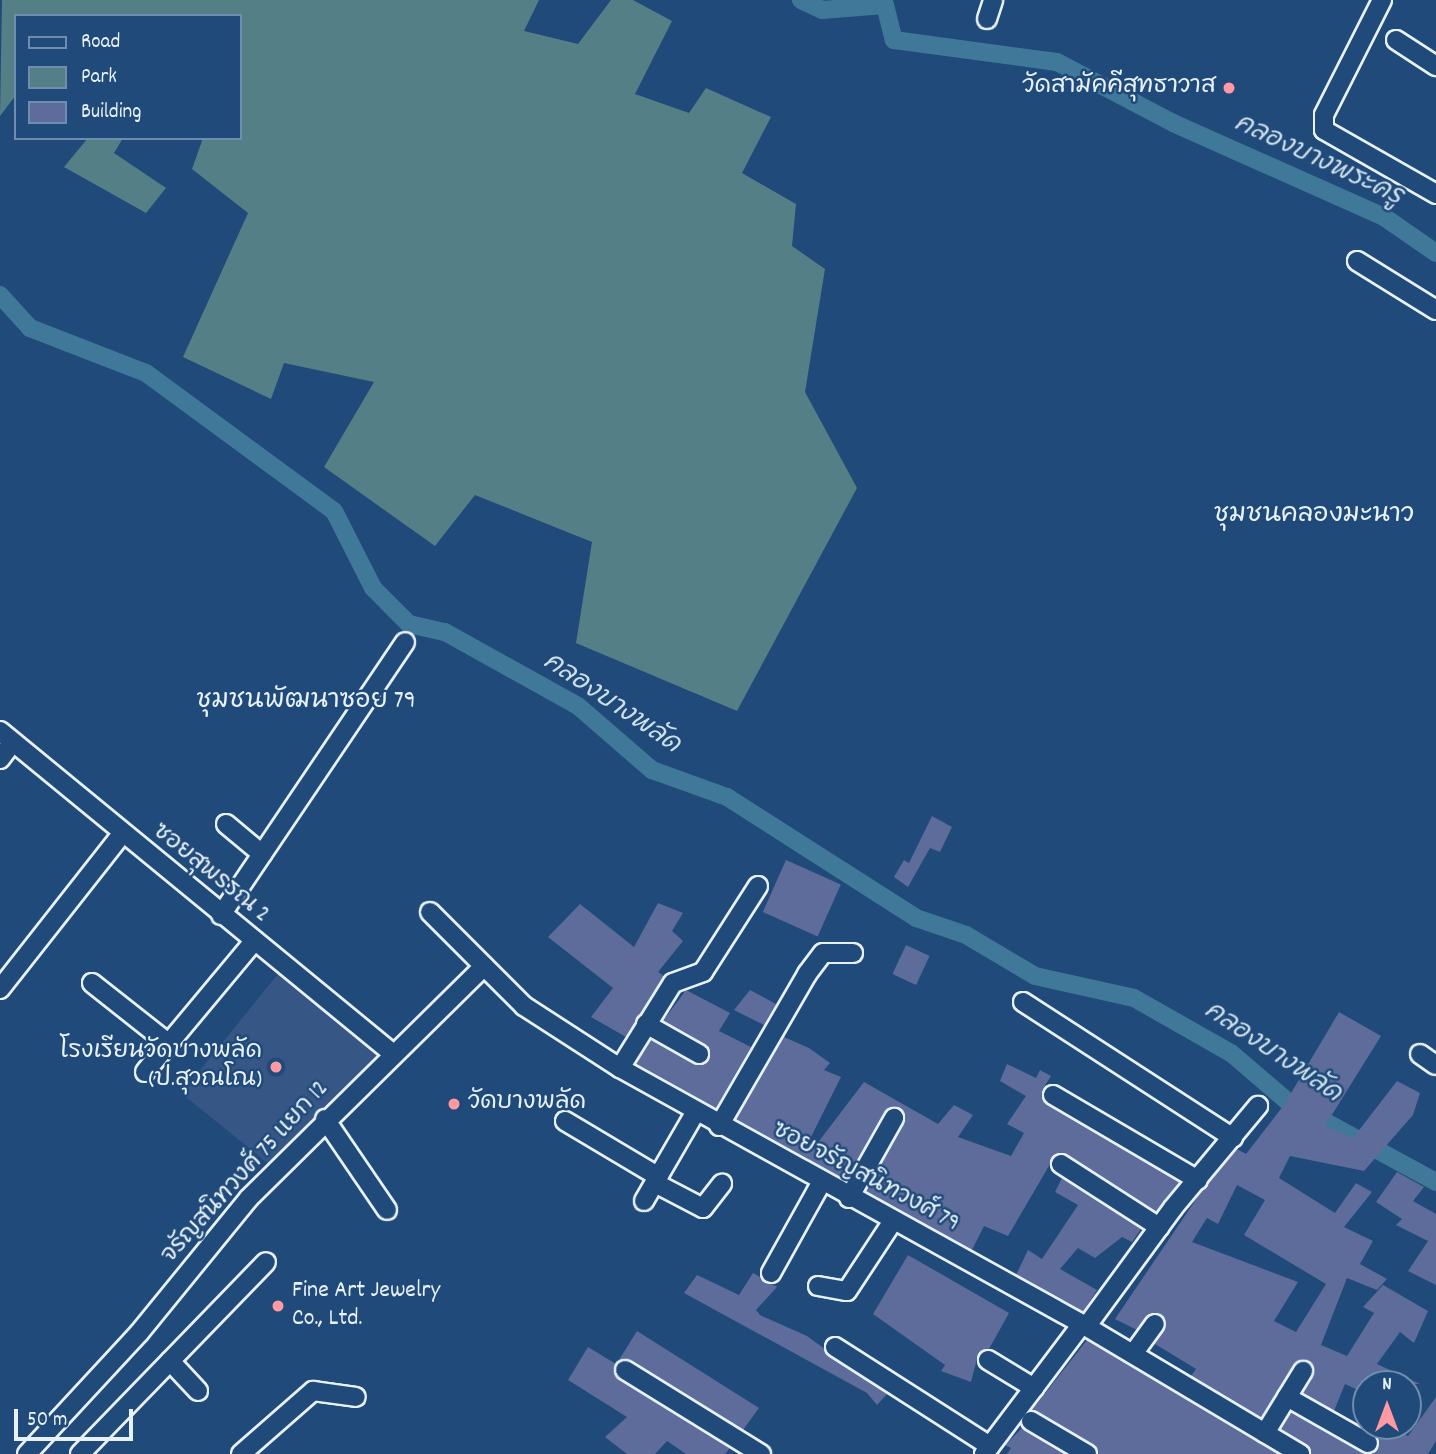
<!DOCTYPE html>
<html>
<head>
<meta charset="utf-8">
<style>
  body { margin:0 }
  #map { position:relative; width:1436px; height:1454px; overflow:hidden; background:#1f4a7a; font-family:Dekko,"Playpen Sans Thai",sans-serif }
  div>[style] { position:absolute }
  .built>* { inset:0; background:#365786; transform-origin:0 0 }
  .green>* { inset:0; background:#547f87 }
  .canal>* { height:18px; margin:-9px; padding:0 9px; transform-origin:9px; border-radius:9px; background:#3f7899 }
  .building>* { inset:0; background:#5d6c9a; transform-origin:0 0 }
  .roads { filter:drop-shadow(2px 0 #e8f1f8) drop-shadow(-2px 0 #e8f1f8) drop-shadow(0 2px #e8f1f8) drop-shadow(0 -2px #e8f1f8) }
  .minor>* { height:18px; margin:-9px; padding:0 9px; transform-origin:9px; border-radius:9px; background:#1f4a7a }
  .dots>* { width:19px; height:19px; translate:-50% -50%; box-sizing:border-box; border:4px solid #1f4a7a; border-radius:50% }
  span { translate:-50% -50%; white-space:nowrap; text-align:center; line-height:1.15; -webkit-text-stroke:5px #1f4a7a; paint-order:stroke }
  .poi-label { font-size:24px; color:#e8f1f8 }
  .right { translate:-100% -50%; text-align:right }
  .left { translate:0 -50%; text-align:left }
  .street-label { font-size:24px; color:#e8f1f8 }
  .water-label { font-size:26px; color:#cfdfea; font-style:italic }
  .neighbourhood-label { font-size:26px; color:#e8f1f8 }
  .legend { position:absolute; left:14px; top:14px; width:228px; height:126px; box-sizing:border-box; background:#1f4a7a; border:2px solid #6f8dac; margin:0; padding:9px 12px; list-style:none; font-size:21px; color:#e8f1f8 }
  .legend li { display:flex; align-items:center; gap:14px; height:35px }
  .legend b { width:35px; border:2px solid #6f8dac }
  .north { position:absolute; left:1352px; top:1370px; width:70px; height:70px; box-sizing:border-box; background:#1f4a7a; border:2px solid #6f8dac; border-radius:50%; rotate:0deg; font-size:19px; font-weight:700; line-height:28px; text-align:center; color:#e8f1f8 }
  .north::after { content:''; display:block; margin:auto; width:24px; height:32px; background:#ff9aa2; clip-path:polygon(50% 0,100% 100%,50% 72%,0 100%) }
  .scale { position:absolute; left:14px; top:1409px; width:119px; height:32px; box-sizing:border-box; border:4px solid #e8f1f8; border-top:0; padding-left:9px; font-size:21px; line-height:24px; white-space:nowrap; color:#e8f1f8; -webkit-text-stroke:5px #1f4a7a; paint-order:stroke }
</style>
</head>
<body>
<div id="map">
  <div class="built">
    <i style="left:282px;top:969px;width:133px;height:160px;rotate:39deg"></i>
  </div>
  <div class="green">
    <i style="clip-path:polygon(2px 0,539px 0,524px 31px,578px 44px,611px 0,633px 0,672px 21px,635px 94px,689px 113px,706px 88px,771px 117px,742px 173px,796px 204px,792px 246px,825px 269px,805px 392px,857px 488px,737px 711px,576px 643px,592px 542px,475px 495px,435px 546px,324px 467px,374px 382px,284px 363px,271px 399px,183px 357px,248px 213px,192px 169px,203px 138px,240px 138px,240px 16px,16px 16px,16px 95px,0 116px)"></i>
    <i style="clip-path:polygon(88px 138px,123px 138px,114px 153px,166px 188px,146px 213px,64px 167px)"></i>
  </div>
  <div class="canal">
    <i style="left:801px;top:0;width:23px;rotate:25deg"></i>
    <i style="left:822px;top:10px;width:63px;rotate:-4.5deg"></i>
    <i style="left:885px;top:5px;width:36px;rotate:76deg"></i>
    <i style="left:894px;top:40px;width:164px;rotate:7.7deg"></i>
    <i style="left:1057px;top:62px;width:131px;rotate:27.7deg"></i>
    <i style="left:1173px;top:123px;width:231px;rotate:24deg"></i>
    <i style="left:1384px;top:217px;width:63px;rotate:34.7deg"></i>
    <i style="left:0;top:295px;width:45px;rotate:47.7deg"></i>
    <i style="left:30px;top:328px;width:124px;rotate:21.2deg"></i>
    <i style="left:146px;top:373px;width:233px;rotate:36.3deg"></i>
    <i style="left:334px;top:511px;width:86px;rotate:63.1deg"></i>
    <i style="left:373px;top:588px;width:51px;rotate:45deg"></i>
    <i style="left:409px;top:624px;width:37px;rotate:13deg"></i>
    <i style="left:445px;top:632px;width:152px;rotate:29.1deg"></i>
    <i style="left:578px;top:706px;width:98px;rotate:40.9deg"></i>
    <i style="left:652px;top:770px;width:80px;rotate:19.8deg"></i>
    <i style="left:727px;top:797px;width:224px;rotate:32.6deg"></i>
    <i style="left:916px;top:918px;width:53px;rotate:18.8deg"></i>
    <i style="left:966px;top:935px;width:80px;rotate:30.7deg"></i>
    <i style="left:1035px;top:976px;width:101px;rotate:12.5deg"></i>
    <i style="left:1134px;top:998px;width:112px;rotate:29.6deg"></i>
    <i style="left:1231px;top:1053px;width:74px;rotate:40.6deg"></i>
    <i style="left:1287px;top:1101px;width:170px;rotate:28.5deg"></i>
  </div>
  <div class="building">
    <i style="clip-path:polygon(932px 816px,952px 827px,940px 852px,930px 848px,908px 887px,894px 877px,904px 860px,909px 863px)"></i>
    <i style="left:786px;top:860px;width:60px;height:57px;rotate:24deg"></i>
    <i style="clip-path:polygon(658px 903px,683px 913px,672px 931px,683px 941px,658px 972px,664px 976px,626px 1037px,591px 1017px,613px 988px,548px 937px,580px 904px,634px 947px)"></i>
    <i style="left:906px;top:945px;width:26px;height:32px;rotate:25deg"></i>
    <i style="clip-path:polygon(686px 990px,730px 1013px,719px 1031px,751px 1047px,716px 1108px,636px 1064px,651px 1040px,694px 1064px,708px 1060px,705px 1045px,663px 1021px)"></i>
    <i style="clip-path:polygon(750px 990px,776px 1004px,764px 1025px,734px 1010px)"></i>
    <i style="clip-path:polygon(evenodd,1339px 1012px,1381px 1036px,1325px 1126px,1353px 1138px,1397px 1081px,1420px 1093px,1413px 1115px,1364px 1171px,1290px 1156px,1279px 1178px,1335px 1213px,1356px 1183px,1372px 1192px,1344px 1227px,1373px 1241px,1360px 1264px,1387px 1279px,1377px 1290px,1347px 1278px,1321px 1345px,1347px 1356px,1374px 1313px,1363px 1307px,1383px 1285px,1428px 1311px,1414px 1343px,1400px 1332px,1377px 1364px,1420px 1384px,1366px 1384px,1366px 1394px,1345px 1384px,1334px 1411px,1303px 1393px,1314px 1371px,1303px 1360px,1261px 1418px,1191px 1376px,1196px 1369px,1155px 1344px,1166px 1326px,1161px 1314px,1150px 1314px,1137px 1330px,1115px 1319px,1201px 1192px,1237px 1149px,1246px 1154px,1284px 1105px,1339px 1012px,1237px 1185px,1265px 1200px,1244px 1235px,1326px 1284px,1296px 1332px,1274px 1321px,1298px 1282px,1192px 1242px,1207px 1218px,1218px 1224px,1237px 1185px)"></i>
    <i style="clip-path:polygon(784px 1037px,809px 1048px,830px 1063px,824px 1070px,841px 1077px,809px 1141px,816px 1145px,864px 1082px,938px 1124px,954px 1105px,973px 1115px,958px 1137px,1011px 1156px,1024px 1133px,1007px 1124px,1026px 1096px,1000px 1081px,1007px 1064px,1036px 1078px,1040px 1070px,1051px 1076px,1042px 1090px,1047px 1104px,1180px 1182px,1156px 1212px,1056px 1154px,1008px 1236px,984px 1226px,972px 1250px,866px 1191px,904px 1123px,899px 1108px,884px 1112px,846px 1180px,736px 1119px)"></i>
    <i style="clip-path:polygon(1397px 1172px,1424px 1187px,1413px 1201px,1436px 1214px,1436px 1285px,1408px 1271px,1428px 1241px,1396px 1225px,1402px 1219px,1376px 1202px)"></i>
    <i style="clip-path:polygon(1062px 1178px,1141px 1229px,1132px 1242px,1122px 1237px,1095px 1258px,1078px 1248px,1060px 1269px,1097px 1290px,1083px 1312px,1016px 1275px,1028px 1250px,1042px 1259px,1078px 1205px,1055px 1192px)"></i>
    <i style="clip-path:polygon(908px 1255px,1009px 1313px,989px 1349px,978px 1355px,971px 1382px,941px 1371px,945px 1365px,873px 1314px)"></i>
    <i style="clip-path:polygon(753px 1273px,777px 1287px,756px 1310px,760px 1315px,807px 1336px,887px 1394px,877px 1405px,867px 1393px,684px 1293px,697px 1275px,739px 1295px)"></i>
    <i style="clip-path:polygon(637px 1331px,759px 1408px,743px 1430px,631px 1360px,617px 1363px)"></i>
    <i style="clip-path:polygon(1087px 1340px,1278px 1454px,1098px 1454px,1093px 1444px,1032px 1410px)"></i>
    <i style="clip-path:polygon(588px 1347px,616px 1364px,619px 1380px,730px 1448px,725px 1454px,686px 1454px,667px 1441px,655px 1454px,627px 1454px,605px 1437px,627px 1417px,568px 1380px)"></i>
    <i style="clip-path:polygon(1436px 1397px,1436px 1441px,1428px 1454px,1370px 1454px,1387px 1427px,1408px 1436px)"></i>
    <i style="clip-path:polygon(1291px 1412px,1362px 1453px,1366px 1454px,1311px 1454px,1281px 1429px)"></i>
    <i style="clip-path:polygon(1022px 1428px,1025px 1431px,1065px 1454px,1007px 1454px,1011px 1448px,1005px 1445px)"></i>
  </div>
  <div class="roads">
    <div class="minor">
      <i style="left:1382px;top:0;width:129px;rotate:116.8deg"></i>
      <i style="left:1324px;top:115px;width:15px;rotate:90deg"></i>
      <i style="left:1324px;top:130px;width:129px;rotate:29.7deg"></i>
      <i style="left:987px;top:19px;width:20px;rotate:-72deg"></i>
      <i style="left:1396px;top:40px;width:48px;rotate:33deg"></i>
      <i style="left:1357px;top:261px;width:93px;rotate:31.8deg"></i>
      <i style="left:0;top:731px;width:506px;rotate:39.39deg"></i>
      <i style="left:0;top:759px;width:21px;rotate:-53deg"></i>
      <i style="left:226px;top:824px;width:47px;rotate:39.8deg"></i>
      <i style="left:430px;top:912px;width:133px;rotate:45deg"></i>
      <i style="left:524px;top:1006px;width:114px;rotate:32.9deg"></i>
      <i style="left:620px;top:1068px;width:528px;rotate:28.99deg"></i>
      <i style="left:1082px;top:1324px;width:254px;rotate:30.8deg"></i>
      <i style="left:221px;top:915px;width:329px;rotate:-56deg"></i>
      <i style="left:92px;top:983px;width:97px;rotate:38.3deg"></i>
      <i style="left:0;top:989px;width:197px;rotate:-51.8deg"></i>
      <i style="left:1023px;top:1002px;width:250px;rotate:32.9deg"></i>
      <i style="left:646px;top:1024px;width:61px;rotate:29.5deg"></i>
      <i style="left:1420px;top:1054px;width:19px;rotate:35deg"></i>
      <i style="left:620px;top:1068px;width:100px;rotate:-58.1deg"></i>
      <i style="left:673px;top:983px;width:32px;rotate:-20deg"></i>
      <i style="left:703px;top:972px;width:102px;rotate:-57.4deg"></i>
      <i style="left:145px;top:1072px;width:170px;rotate:-50.2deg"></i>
      <i style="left:1053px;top:1095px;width:168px;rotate:30.4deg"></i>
      <i style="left:325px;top:1119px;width:110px;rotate:55.7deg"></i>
      <i style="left:565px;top:1121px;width:109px;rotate:30.8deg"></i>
      <i style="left:719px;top:1126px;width:176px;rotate:-59.9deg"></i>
      <i style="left:807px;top:974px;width:26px;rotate:-53deg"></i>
      <i style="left:823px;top:953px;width:30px"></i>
      <i style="left:1061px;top:1164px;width:117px;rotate:32.7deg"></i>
      <i style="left:655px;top:1183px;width:54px;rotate:27.5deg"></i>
      <i style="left:703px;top:1208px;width:31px;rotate:-52deg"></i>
      <i style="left:849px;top:1198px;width:92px;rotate:-60.6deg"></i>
      <i style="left:644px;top:1201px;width:102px;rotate:-59.9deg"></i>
      <i style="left:771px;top:1273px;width:103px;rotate:-60.9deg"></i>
      <i style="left:818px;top:1286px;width:29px;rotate:10deg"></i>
      <i style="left:847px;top:1291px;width:84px;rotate:-56.7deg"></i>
      <i style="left:1086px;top:1327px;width:147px;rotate:-53.8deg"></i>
      <i style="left:1173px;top:1208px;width:133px;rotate:-50.2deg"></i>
      <i style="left:835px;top:1347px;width:184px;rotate:32.6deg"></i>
      <i style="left:1133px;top:1354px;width:37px;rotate:-54deg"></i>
      <i style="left:988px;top:1360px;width:54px;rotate:31.3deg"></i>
      <i style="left:170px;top:1361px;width:41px;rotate:47deg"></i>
      <i style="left:625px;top:1370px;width:160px;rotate:31.7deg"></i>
      <i style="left:1287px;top:1397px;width:93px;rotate:29.6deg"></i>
      <i style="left:1031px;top:1421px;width:65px;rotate:30.5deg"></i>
      <i style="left:1265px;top:1433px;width:73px;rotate:-58.5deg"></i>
      <i style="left:27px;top:1454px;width:165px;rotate:-47.2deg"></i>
      <i style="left:139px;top:1333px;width:174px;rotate:-50.8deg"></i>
      <i style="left:249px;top:1198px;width:330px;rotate:-44.6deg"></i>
      <i style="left:80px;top:1454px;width:267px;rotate:-45.9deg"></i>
      <i style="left:241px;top:1454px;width:96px;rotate:-41.2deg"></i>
      <i style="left:313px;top:1391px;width:43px;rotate:7.9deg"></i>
      <i style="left:984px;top:1454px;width:163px;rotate:-53deg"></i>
    </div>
  </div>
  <div class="dots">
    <i style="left:1229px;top:88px;background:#ff9aa2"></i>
    <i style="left:276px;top:1067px;background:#ff9aa2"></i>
    <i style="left:454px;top:1104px;background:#ff9aa2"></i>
    <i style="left:278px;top:1306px;background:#ff9aa2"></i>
  </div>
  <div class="poi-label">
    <span class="right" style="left:1215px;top:88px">วัดสามัคคีสุทธาวาส</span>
    <span class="right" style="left:262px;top:1067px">โรงเรียนวัดบางพลัด<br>(ป.สุวณโณ)</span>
    <span class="left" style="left:468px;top:1104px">วัดบางพลัด</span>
    <span class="left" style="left:292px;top:1306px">Fine Art Jewelry<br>Co., Ltd.</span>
  </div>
  <div class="street-label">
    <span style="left:210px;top:874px;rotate:39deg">ซอยสุพรรณ 2</span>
    <span style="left:246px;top:1173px;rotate:-48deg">จรัญสนิทวงศ์ 75 แยก 12</span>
    <span style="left:865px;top:1178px;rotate:28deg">ซอยจรัญสนิทวงศ์ 79</span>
  </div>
  <div class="water-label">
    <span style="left:1318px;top:161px;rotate:25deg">คลองบางพระครู</span>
    <span style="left:611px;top:704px;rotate:34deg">คลองบางพลัด</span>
    <span style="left:1272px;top:1053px;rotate:34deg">คลองบางพลัด</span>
  </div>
  <div class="neighbourhood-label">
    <span style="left:1314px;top:516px">ชุมชนคลองมะนาว</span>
    <span style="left:306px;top:702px">ชุมชนพัฒนาซอย 79</span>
  </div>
  <ul class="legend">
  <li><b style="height:9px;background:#1f4a7a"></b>Road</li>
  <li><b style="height:19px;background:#547f87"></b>Park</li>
  <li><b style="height:19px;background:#5d6c9a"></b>Building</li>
  </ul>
  <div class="north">N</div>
  <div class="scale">50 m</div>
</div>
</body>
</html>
